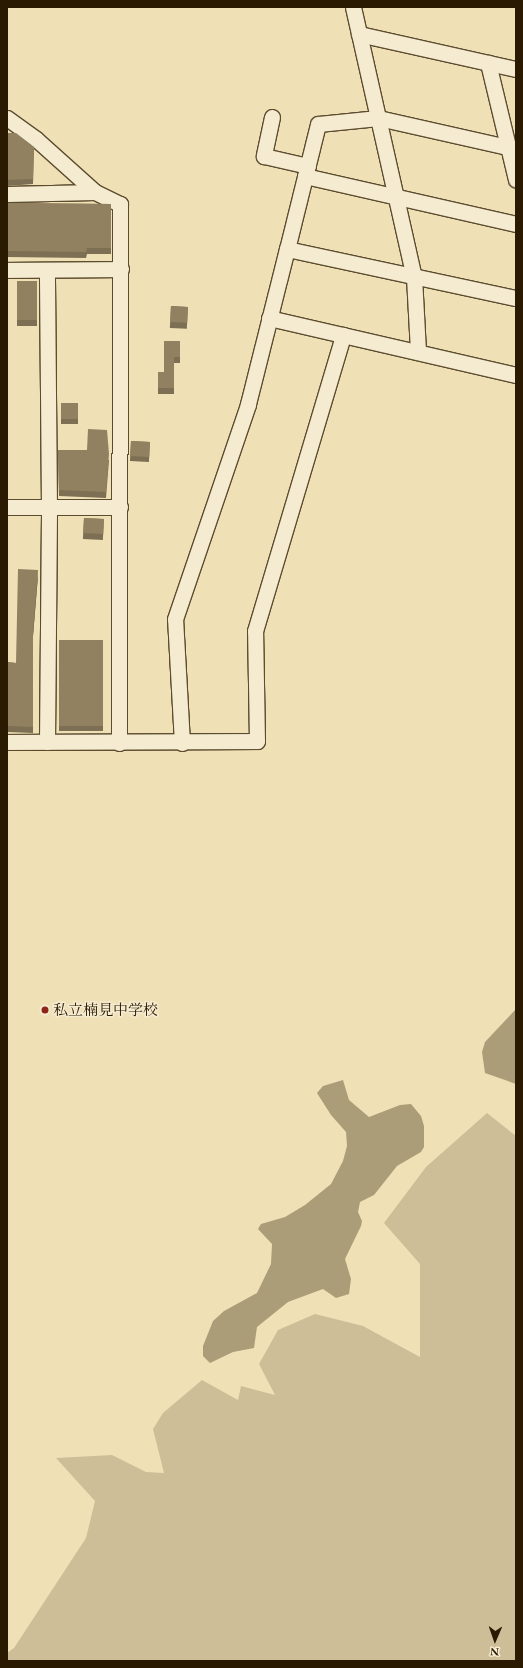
<!DOCTYPE html>
<html>
<head>
<meta charset="utf-8">
<style>
  body { margin:0 }
  #map { position:relative; width:523px; height:1668px; overflow:hidden; background:#efe0b6; font-family:"EB Garamond","Noto Serif JP",serif }
  div>[style] { position:absolute }
  .green>* { inset:0; background:#cebe97 }
  .water>* { inset:0; background:#ac9d79 }
  .roads { filter:drop-shadow(1px 0 #5c4c2f) drop-shadow(-1px 0 #5c4c2f) drop-shadow(0 1px #5c4c2f) drop-shadow(0 -1px #5c4c2f) }
  .minor>* { height:15px; margin:-7.5px; padding:0 7.5px; transform-origin:7.5px; border-radius:7.5px; background:#f5ebd0 }
  .wall>* { inset:0; background:#7d6f53; transform-origin:0 0 }
  .shaded-wall>* { inset:0; background:#665a43 }
  .building>* { inset:0; background:#918160; transform-origin:0 0 }
  .dots>* { width:11px; height:11px; translate:-50% -50%; box-sizing:border-box; border:2px solid #f5ebd0; border-radius:50% }
  span { translate:-50% -50%; white-space:nowrap; text-align:center; line-height:1.15; -webkit-text-stroke:3px #f5ebd0; paint-order:stroke }
  .poi-label { font-size:15px; color:#2b1a02 }
  .left { translate:0 -50%; text-align:left }
  .frame { position:absolute; inset:0; border:8px solid #2b1a02; pointer-events:none }
  .north { position:absolute; left:475px; top:1620px; width:40px; height:40px; -webkit-text-stroke:3px #f5ebd0; paint-order:stroke; rotate:182deg; font-size:11px; font-weight:700; line-height:16px; text-align:center; color:#2b1a02 }
  .north::after { content:''; display:block; margin:auto; width:14px; height:18px; background:#2b1a02; clip-path:polygon(50% 0,100% 100%,50% 72%,0 100%) }
</style>
</head>
<body>
<div id="map">
  <div class="green">
    <i style="clip-path:polygon(487px 1113px,516px 1136px,516px 1661px,7px 1661px,7px 1653px,14px 1648px,86px 1538px,95px 1501px,56px 1458px,112px 1455px,146px 1472px,164px 1473px,153px 1429px,163px 1413px,202px 1380px,238px 1400px,241px 1386px,275px 1395px,259px 1364px,278px 1330px,315px 1314px,363px 1326px,420px 1357px,420px 1264px,384px 1223px,426px 1167px)"></i>
  </div>
  <div class="water">
    <i style="clip-path:polygon(516px 1009px,516px 1084px,485px 1073px,482px 1052px,485px 1042px)"></i>
    <i style="clip-path:polygon(343px 1080px,349px 1100px,369px 1117px,400px 1105px,411px 1104px,421px 1116px,424px 1126px,424px 1147px,421px 1152px,397px 1166px,374px 1195px,360px 1202px,358px 1212px,362px 1221px,361px 1226px,345px 1259px,351px 1279px,349px 1294px,336px 1298px,323px 1289px,288px 1302px,257px 1327px,254px 1348px,233px 1352px,210px 1363px,203px 1356px,203px 1346px,213px 1321px,224px 1311px,257px 1293px,271px 1264px,272px 1244px,258px 1229px,261px 1224px,285px 1217px,305px 1205px,331px 1184px,343px 1161px,347px 1146px,346px 1132px,331px 1115px,317px 1093px,323px 1086px)"></i>
  </div>
  <div class="roads">
    <div class="minor">
      <i style="left:353px;top:7px;width:277px;rotate:77.3deg"></i>
      <i style="left:414px;top:277px;width:75px;rotate:86.9deg"></i>
      <i style="left:359px;top:34px;width:161px;rotate:12.6deg"></i>
      <i style="left:488px;top:63px;width:120px;rotate:76.5deg"></i>
      <i style="left:272px;top:117px;width:40px;rotate:102deg"></i>
      <i style="left:264px;top:156px;width:45px;rotate:12.8deg"></i>
      <i style="left:7px;top:118px;width:36px;rotate:36deg"></i>
      <i style="left:36px;top:139px;width:79px;rotate:41.9deg"></i>
      <i style="left:95px;top:192px;width:28px;rotate:26deg"></i>
      <i style="left:120px;top:204px;width:539px;rotate:90.11deg"></i>
      <i style="left:516px;top:149px;width:141px;rotate:-167.3deg"></i>
      <i style="left:378px;top:118px;width:60px;rotate:174.3deg"></i>
      <i style="left:318px;top:124px;width:129px;rotate:103.9deg"></i>
      <i style="left:287px;top:249px;width:234px;rotate:12.1deg"></i>
      <i style="left:305px;top:176px;width:216px;rotate:12.8deg"></i>
      <i style="left:7px;top:194px;width:88px;rotate:-1.3deg"></i>
      <i style="left:7px;top:270px;width:114px;rotate:-0.5deg"></i>
      <i style="left:269px;top:318px;width:253px;rotate:13deg"></i>
      <i style="left:7px;top:507px;width:113px"></i>
      <i style="left:7px;top:742px;width:250px;rotate:-0.2deg"></i>
      <i style="left:257px;top:741px;width:110px;rotate:-91deg"></i>
      <i style="left:255px;top:631px;width:309px;rotate:-73.4deg"></i>
      <i style="left:47px;top:742px;width:234px;rotate:-89.5deg"></i>
      <i style="left:49px;top:508px;width:238px;rotate:-90.5deg"></i>
      <i style="left:182px;top:743px;width:124px;rotate:-93.2deg"></i>
      <i style="left:175px;top:619px;width:227px;rotate:-71.2deg"></i>
      <i style="left:248px;top:404px;width:160px;rotate:-75.9deg"></i>
    </div>
  </div>
  <div class="wall">
    <i style="clip-path:polygon(7px 133px,34px 147px,33px 184px,7px 186px)"></i>
    <i style="clip-path:polygon(7px 203px,111px 204px,111px 254px,87px 254px,86px 258px,7px 257px)"></i>
    <i style="left:17px;top:281px;width:20px;height:45px"></i>
    <i style="left:171px;top:306px;width:17px;height:22px;rotate:3deg"></i>
    <i style="clip-path:polygon(180px 341px,180px 363px,174px 363px,174px 394px,158px 394px,158px 372px,164px 372px)"></i>
    <i style="left:61px;top:403px;width:17px;height:21px"></i>
    <i style="left:131px;top:441px;width:19px;height:20px;rotate:3deg"></i>
    <i style="clip-path:polygon(58px 450px,109px 460px,106px 498px,59px 496px)"></i>
    <i style="left:84px;top:518px;width:20px;height:21px;rotate:3deg"></i>
    <i style="clip-path:polygon(38px 575px,33px 636px,33px 733px,7px 732px,7px 662px,16px 663px)"></i>
    <i style="left:59px;top:640px;width:44px;height:91px"></i>
  </div>
  <div class="shaded-wall">
    <i style="clip-path:polygon(38px 570px,38px 575px,33px 636px,33px 631px)"></i>
  </div>
  <div class="building">
    <i style="clip-path:polygon(7px 133px,16px 133px,34px 147px,33px 179px,7px 180px)"></i>
    <i style="clip-path:polygon(7px 203px,111px 204px,111px 248px,87px 248px,86px 252px,7px 251px)"></i>
    <i style="left:17px;top:281px;width:20px;height:39px"></i>
    <i style="left:171px;top:306px;width:17px;height:16px;rotate:3deg"></i>
    <i style="clip-path:polygon(164px 341px,180px 341px,180px 357px,174px 357px,174px 388px,158px 388px,158px 372px,164px 372px)"></i>
    <i style="left:61px;top:403px;width:17px;height:16px"></i>
    <i style="clip-path:polygon(88px 429px,107px 430px,109px 454px,106px 492px,59px 490px,58px 450px,87px 450px)"></i>
    <i style="left:131px;top:441px;width:19px;height:15px;rotate:3deg"></i>
    <i style="left:84px;top:518px;width:20px;height:15px;rotate:3deg"></i>
    <i style="clip-path:polygon(18px 569px,38px 570px,33px 631px,33px 727px,7px 726px,7px 662px,16px 663px)"></i>
    <i style="left:59px;top:640px;width:44px;height:86px"></i>
  </div>
  <div class="dots">
    <i style="left:45px;top:1010px;background:#8f2418"></i>
  </div>
  <div class="poi-label">
    <span class="left" style="left:53px;top:1010px">私立楠見中学校</span>
  </div>
  <div class="frame"></div>
  <div class="north">N</div>
</div>
</body>
</html>
